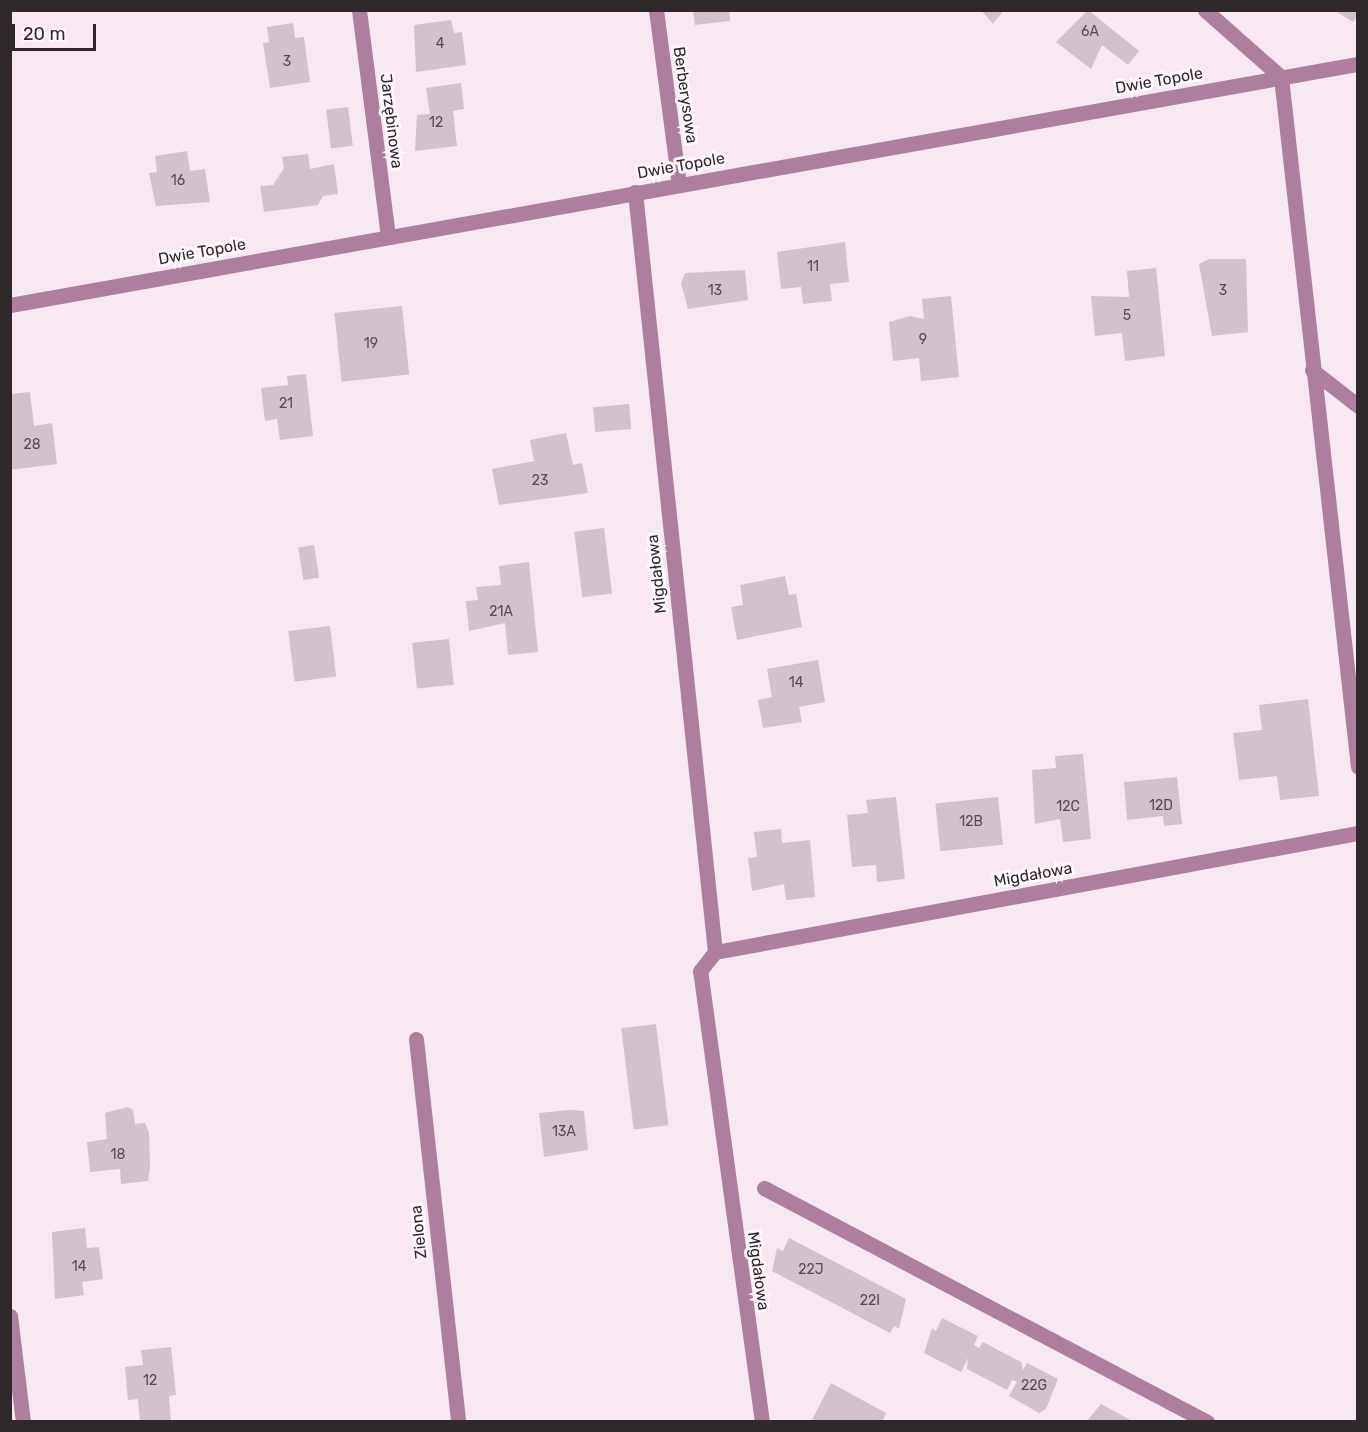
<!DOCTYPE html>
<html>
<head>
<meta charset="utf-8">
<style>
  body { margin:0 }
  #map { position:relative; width:1368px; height:1432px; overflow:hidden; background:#f8e8f1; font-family:Rubik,sans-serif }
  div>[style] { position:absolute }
  .building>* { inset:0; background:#d2c2cb; transform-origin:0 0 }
  .minor>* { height:15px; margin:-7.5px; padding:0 7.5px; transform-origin:7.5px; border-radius:7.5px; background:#ae7f9d }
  span { translate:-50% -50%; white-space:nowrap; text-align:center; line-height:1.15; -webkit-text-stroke:6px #fff8fc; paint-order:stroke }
  .number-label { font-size:14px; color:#574e53 }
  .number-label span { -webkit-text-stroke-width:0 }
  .street-label { font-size:16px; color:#2e282b }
  .frame { position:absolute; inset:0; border:12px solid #2e282b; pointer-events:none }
  .scale { position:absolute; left:12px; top:24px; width:84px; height:27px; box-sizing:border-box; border:3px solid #2e282b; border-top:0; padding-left:8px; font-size:18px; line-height:21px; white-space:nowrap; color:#2e282b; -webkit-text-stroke:4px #fff8fc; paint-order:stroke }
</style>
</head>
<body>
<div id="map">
  <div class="building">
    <i style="clip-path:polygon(693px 10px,729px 10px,730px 21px,695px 25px)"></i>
    <i style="clip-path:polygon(981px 10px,1004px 10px,993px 24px)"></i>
    <i style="clip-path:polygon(1088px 10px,1139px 51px,1128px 65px,1102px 45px,1091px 69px,1056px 42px)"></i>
    <i style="clip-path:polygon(1334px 10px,1358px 10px,1358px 16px,1353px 22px)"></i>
    <i style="clip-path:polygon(451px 20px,454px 33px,462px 32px,466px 65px,416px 72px,414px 25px)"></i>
    <i style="clip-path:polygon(293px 23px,295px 38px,304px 37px,310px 82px,270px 88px,263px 43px,269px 42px,267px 27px)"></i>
    <i style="clip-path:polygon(461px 83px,464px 109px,453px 111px,457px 146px,415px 151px,417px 115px,430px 114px,426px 88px)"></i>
    <i style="left:348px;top:107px;width:39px;height:22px;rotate:83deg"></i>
    <i style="clip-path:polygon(187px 151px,190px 171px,205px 169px,210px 202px,156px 206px,149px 173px,157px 172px,155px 156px)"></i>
    <i style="clip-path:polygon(308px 154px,310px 169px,334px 164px,338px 194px,323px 196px,318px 205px,264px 212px,260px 186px,273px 185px,284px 168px,282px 157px)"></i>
    <i style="clip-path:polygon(845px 242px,849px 282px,830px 284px,832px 301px,803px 304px,801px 287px,781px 289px,777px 252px)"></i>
    <i style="clip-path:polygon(1209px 259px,1246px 259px,1248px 332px,1212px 336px,1199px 264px)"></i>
    <i style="clip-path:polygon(1156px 268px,1165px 356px,1125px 361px,1122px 333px,1095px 336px,1091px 296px,1129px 297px,1127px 271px)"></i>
    <i style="clip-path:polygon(745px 270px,748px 300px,688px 309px,681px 283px,685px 273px)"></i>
    <i style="clip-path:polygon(951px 296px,959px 377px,921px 381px,919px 358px,893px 361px,889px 322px,910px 316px,924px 319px,922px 299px)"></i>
    <i style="left:402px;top:306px;width:69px;height:68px;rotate:84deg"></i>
    <i style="clip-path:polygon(306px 374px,313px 436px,280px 440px,277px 419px,265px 421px,261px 388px,288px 385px,287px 376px)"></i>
    <i style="clip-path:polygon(30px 392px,34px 426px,52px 423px,57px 464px,10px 470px,10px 394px)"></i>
    <i style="left:629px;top:404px;width:25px;height:36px;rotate:85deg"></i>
    <i style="clip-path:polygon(566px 433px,573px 465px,582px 463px,588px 493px,499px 505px,492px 469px,534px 461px,530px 440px)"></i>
    <i style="left:604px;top:528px;width:66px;height:30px;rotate:83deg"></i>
    <i style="left:314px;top:545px;width:33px;height:16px;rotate:81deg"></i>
    <i style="clip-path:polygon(529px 562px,538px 652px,508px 655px,505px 623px,469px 631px,466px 601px,478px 600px,476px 587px,501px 585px,499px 566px)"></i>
    <i style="clip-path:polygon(785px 576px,789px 595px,796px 594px,802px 627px,737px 640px,731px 607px,743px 605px,740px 585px)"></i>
    <i style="left:330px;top:626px;width:51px;height:42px;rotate:83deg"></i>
    <i style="left:449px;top:639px;width:46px;height:37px;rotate:84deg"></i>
    <i style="clip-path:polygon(818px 660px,825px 702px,799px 707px,802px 722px,763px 728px,758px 700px,772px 697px,767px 669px)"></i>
    <i style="clip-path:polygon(1308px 699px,1319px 796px,1280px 800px,1277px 776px,1239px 780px,1233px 733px,1262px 730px,1259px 705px)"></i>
    <i style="clip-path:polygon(1083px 754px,1091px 839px,1063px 842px,1060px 819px,1035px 824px,1032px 770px,1056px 768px,1055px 756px)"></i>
    <i style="clip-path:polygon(1177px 777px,1182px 824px,1164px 826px,1163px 816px,1127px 820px,1124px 782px)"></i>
    <i style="clip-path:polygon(896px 797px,905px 879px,877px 882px,876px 865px,852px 867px,847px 815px,868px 813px,866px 800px)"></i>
    <i style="left:998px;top:797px;width:48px;height:63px;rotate:84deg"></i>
    <i style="clip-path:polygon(781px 829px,782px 843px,810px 840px,815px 897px,786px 900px,784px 884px,752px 891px,748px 858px,757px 857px,754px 832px)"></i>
    <i style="left:656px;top:1024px;width:102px;height:35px;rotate:83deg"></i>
    <i style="clip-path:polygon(127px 1107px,133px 1110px,135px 1124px,145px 1123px,149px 1133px,150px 1166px,148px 1181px,121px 1184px,120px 1169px,90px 1172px,87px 1142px,107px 1139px,105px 1113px)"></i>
    <i style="clip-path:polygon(570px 1110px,584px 1111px,588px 1150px,544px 1157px,539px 1113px)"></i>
    <i style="clip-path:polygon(85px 1228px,87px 1248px,99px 1247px,103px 1279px,82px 1282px,84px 1295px,55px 1299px,52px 1232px)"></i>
    <i style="clip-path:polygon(789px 1238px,906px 1299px,899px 1329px,894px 1326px,890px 1333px,772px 1271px,777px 1248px,783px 1251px)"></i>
    <i style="clip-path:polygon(942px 1318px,978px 1336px,974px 1345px,979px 1348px,983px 1342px,1021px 1362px,1023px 1370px,1027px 1363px,1058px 1379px,1046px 1409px,1039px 1413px,1009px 1396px,1017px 1382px,1012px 1380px,1007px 1390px,967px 1369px,968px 1358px,961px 1372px,924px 1353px,932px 1328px,936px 1331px)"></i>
    <i style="clip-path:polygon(171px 1347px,176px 1395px,169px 1396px,171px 1422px,140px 1422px,138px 1399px,128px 1400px,125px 1367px,143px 1365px,141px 1350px)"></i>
    <i style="clip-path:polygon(831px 1383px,886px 1413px,882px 1422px,811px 1422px)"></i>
    <i style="clip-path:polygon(1101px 1404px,1134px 1422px,1086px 1422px)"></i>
  </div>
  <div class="minor">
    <i style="left:359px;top:10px;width:229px;rotate:82.7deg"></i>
    <i style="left:656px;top:10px;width:176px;rotate:82.5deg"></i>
    <i style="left:1205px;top:10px;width:101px;rotate:41.4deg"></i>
    <i style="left:1281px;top:77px;width:694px;rotate:83.63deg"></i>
    <i style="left:635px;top:192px;width:764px;rotate:83.99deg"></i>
    <i style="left:10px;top:305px;width:1369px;rotate:-10.14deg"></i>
    <i style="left:1312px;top:370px;width:58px;rotate:38deg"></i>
    <i style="left:416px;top:1039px;width:385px;rotate:83.7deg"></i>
    <i style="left:764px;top:1188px;width:501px;rotate:27.84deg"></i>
    <i style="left:10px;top:1316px;width:107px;rotate:83deg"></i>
    <i style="left:762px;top:1422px;width:455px;rotate:-97.8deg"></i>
    <i style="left:700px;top:971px;width:24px;rotate:-52deg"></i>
    <i style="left:715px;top:952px;width:654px;rotate:-10.49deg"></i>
  </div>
  <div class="number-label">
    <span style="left:1090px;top:32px">6A</span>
    <span style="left:440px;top:44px">4</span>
    <span style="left:287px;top:62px">3</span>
    <span style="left:436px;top:123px">12</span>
    <span style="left:178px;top:181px">16</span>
    <span style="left:813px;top:267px">11</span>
    <span style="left:715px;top:291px">13</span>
    <span style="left:1223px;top:291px">3</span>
    <span style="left:1127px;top:316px">5</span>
    <span style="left:923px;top:340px">9</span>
    <span style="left:371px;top:344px">19</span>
    <span style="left:286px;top:404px">21</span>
    <span style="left:32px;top:445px">28</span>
    <span style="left:540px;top:481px">23</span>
    <span style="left:501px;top:612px">21A</span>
    <span style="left:796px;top:683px">14</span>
    <span style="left:1161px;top:806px">12D</span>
    <span style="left:1068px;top:807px">12C</span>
    <span style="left:971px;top:822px">12B</span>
    <span style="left:564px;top:1132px">13A</span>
    <span style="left:118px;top:1155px">18</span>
    <span style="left:79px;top:1267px">14</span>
    <span style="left:811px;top:1270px">22J</span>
    <span style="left:870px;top:1301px">22I</span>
    <span style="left:150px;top:1381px">12</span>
    <span style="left:1034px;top:1386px">22G</span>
  </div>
  <div class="street-label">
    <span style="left:1159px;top:81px;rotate:-10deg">Dwie Topole</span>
    <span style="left:685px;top:95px;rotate:82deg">Berberysowa</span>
    <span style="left:391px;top:121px;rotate:83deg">Jarzębinowa</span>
    <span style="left:681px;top:166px;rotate:-10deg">Dwie Topole</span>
    <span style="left:202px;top:252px;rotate:-10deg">Dwie Topole</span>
    <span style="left:657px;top:574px;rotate:-96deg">Migdałowa</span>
    <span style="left:1033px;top:875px;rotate:-10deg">Migdałowa</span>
    <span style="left:419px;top:1232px;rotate:-96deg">Zielona</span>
    <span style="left:758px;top:1271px;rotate:82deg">Migdałowa</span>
  </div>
  <div class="frame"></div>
  <div class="scale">20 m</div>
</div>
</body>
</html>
